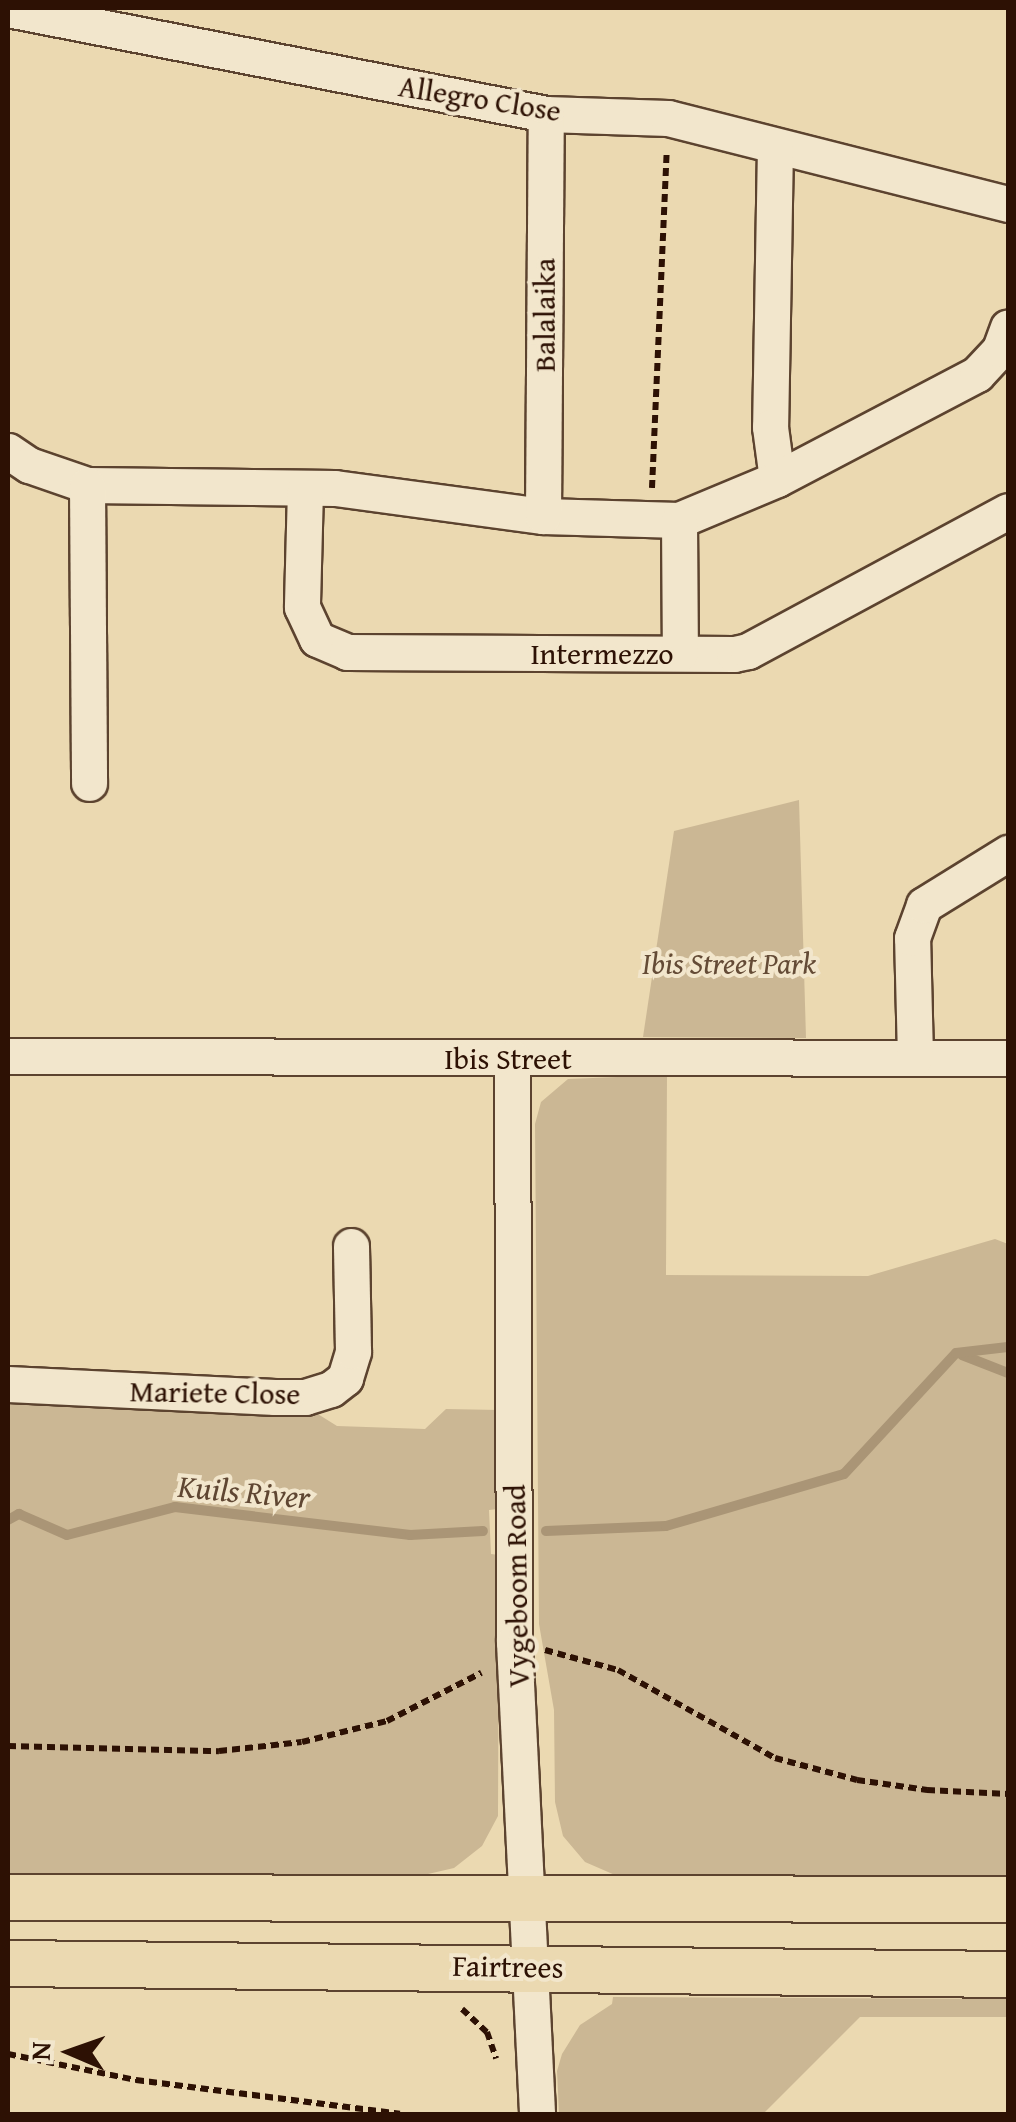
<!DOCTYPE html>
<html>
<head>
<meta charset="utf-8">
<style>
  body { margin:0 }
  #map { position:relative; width:1016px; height:2122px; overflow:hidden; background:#ebd9b1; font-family:"Gentium Book Plus",serif }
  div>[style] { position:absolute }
  .green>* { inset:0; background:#cbb794 }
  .stream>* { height:10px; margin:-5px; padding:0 5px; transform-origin:5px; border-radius:5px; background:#aa9576 }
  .path>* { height:6px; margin-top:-3px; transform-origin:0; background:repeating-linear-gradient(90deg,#2d1104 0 8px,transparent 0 13px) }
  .roads { filter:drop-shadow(2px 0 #5c432f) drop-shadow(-2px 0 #5c432f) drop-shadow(0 2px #5c432f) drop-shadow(0 -2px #5c432f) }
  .minor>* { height:35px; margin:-17.5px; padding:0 17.5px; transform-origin:17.5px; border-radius:17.5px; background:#f2e6cc }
  .major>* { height:45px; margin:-22.5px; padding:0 22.5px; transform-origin:22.5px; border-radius:22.5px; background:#ebd9b1 }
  span { translate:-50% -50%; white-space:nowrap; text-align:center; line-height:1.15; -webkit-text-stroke:8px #f2e6cc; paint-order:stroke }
  .street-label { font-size:30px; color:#2d1104 }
  .park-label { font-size:30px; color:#644b36; font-style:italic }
  .water-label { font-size:32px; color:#5f4632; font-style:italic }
  .frame { position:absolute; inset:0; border:10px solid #2d1104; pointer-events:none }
  .north { position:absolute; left:20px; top:2002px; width:100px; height:100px; -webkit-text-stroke:8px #f2e6cc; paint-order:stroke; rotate:272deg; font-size:28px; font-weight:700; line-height:40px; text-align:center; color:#2d1104 }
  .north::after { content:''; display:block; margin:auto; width:35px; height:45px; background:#2d1104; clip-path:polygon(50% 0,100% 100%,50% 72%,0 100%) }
</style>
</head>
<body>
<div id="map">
  <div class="green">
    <i style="clip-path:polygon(799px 800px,806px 1038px,643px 1037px,674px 831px)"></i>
    <i style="clip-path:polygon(667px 1075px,666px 1275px,868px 1276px,995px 1239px,1008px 1244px,1008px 1877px,615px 1875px,585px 1862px,563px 1836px,555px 1802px,554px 1710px,539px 1624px,535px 1124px,541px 1102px,568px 1079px)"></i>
    <i style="clip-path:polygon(8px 1400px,313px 1411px,337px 1426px,425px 1429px,446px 1409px,499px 1410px,498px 1509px,489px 1510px,491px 1554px,499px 1555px,498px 1816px,482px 1846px,454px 1868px,415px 1877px,8px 1876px)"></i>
    <i style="clip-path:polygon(613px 1997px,1008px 1999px,1008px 2017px,860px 2017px,763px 2114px,559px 2114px,557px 2071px,562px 2054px,580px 2025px,612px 2004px)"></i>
  </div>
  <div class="stream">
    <i style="left:962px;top:1355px;width:49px;rotate:21.4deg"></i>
    <i style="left:8px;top:1520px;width:13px;rotate:-29deg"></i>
    <i style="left:19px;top:1514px;width:52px;rotate:23.6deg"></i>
    <i style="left:67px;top:1535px;width:112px;rotate:-14.5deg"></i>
    <i style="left:175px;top:1507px;width:237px;rotate:6.8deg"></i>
    <i style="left:410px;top:1535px;width:73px;rotate:-3.1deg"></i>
    <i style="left:546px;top:1531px;width:120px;rotate:-2.4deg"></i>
    <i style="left:666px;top:1526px;width:185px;rotate:-16.3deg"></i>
    <i style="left:844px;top:1474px;width:165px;rotate:-47.2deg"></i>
    <i style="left:956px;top:1353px;width:52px;rotate:-6.6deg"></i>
  </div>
  <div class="path">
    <i style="left:652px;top:488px;width:337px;rotate:-87.5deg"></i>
    <i style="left:545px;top:1650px;width:76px;rotate:15.3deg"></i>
    <i style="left:618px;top:1670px;width:180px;rotate:29.3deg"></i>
    <i style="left:775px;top:1758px;width:85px;rotate:15deg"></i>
    <i style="left:857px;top:1780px;width:71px;rotate:8.1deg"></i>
    <i style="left:927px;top:1790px;width:81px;rotate:2.8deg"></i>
    <i style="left:8px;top:1746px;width:211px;rotate:1.4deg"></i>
    <i style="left:219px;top:1751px;width:83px;rotate:-6.2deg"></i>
    <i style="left:302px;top:1742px;width:88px;rotate:-13.9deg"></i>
    <i style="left:387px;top:1721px;width:106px;rotate:-27.1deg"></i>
    <i style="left:462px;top:2009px;width:34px;rotate:43deg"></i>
    <i style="left:487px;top:2032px;width:28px;rotate:71deg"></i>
    <i style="left:8px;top:2054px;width:131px;rotate:11.5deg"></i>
    <i style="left:136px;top:2080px;width:266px;rotate:7.3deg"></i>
  </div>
  <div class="roads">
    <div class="minor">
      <i style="left:8px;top:9px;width:548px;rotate:11.04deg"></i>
      <i style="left:546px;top:114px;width:122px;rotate:1.9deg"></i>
      <i style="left:668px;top:118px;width:351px;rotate:14.2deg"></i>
      <i style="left:775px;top:146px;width:281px;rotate:91deg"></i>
      <i style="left:770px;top:427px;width:52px;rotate:82.3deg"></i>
      <i style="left:8px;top:451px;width:25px;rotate:34deg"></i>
      <i style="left:29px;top:465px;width:61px;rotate:19deg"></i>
      <i style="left:87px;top:485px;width:248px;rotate:0.7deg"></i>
      <i style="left:335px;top:488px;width:210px;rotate:7.7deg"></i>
      <i style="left:543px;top:516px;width:136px;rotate:1.7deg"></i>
      <i style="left:679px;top:520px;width:106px;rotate:-22.7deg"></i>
      <i style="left:777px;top:479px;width:226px;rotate:-27.7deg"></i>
      <i style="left:977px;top:374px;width:34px;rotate:-47deg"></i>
      <i style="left:1000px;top:349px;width:23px;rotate:-70deg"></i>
      <i style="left:87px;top:485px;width:298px;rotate:89.6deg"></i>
      <i style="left:305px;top:489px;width:118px;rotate:91.5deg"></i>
      <i style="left:302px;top:607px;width:35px;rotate:65deg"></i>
      <i style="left:317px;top:639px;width:33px;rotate:23deg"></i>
      <i style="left:347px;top:652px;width:387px;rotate:0.3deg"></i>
      <i style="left:734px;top:654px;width:14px;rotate:-12deg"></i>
      <i style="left:748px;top:651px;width:295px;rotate:-28.3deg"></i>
      <i style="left:543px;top:516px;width:402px;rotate:-89.6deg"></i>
      <i style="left:679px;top:520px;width:133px;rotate:89.6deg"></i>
      <i style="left:8px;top:1056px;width:1000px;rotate:0.11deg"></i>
      <i style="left:915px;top:1057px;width:119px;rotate:-91.4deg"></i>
      <i style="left:912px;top:938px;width:35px;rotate:-70deg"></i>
      <i style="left:924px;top:905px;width:99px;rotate:-31.8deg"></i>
      <i style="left:512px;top:1058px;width:584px;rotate:89.8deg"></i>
      <i style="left:514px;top:1642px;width:473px;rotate:87.2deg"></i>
      <i style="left:8px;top:1384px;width:267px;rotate:2.8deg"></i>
      <i style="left:275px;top:1397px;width:30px"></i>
      <i style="left:305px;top:1397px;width:27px;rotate:-17deg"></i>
      <i style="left:331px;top:1389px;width:18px;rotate:-38deg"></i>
      <i style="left:345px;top:1378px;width:28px;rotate:-73deg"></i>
      <i style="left:353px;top:1351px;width:105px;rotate:-91.1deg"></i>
    </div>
    <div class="major">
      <i style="left:8px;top:1897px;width:1000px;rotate:0.11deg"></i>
      <i style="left:8px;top:1963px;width:1000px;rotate:0.63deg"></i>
    </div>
  </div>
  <div class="street-label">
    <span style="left:480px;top:98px;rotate:9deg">Allegro Close</span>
    <span style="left:544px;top:315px;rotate:-90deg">Balalaika</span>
    <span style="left:602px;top:653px">Intermezzo</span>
    <span style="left:508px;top:1058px">Ibis Street</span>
    <span style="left:215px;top:1392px;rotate:1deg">Mariete Close</span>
    <span style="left:516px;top:1586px;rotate:-91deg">Vygeboom Road</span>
    <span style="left:508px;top:1966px;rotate:1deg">Fairtrees</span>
  </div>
  <div class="park-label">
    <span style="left:729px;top:963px">Ibis Street Park</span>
  </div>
  <div class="water-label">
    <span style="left:244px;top:1492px;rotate:5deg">Kuils River</span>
  </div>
  <div class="frame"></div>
  <div class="north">N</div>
</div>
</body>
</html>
